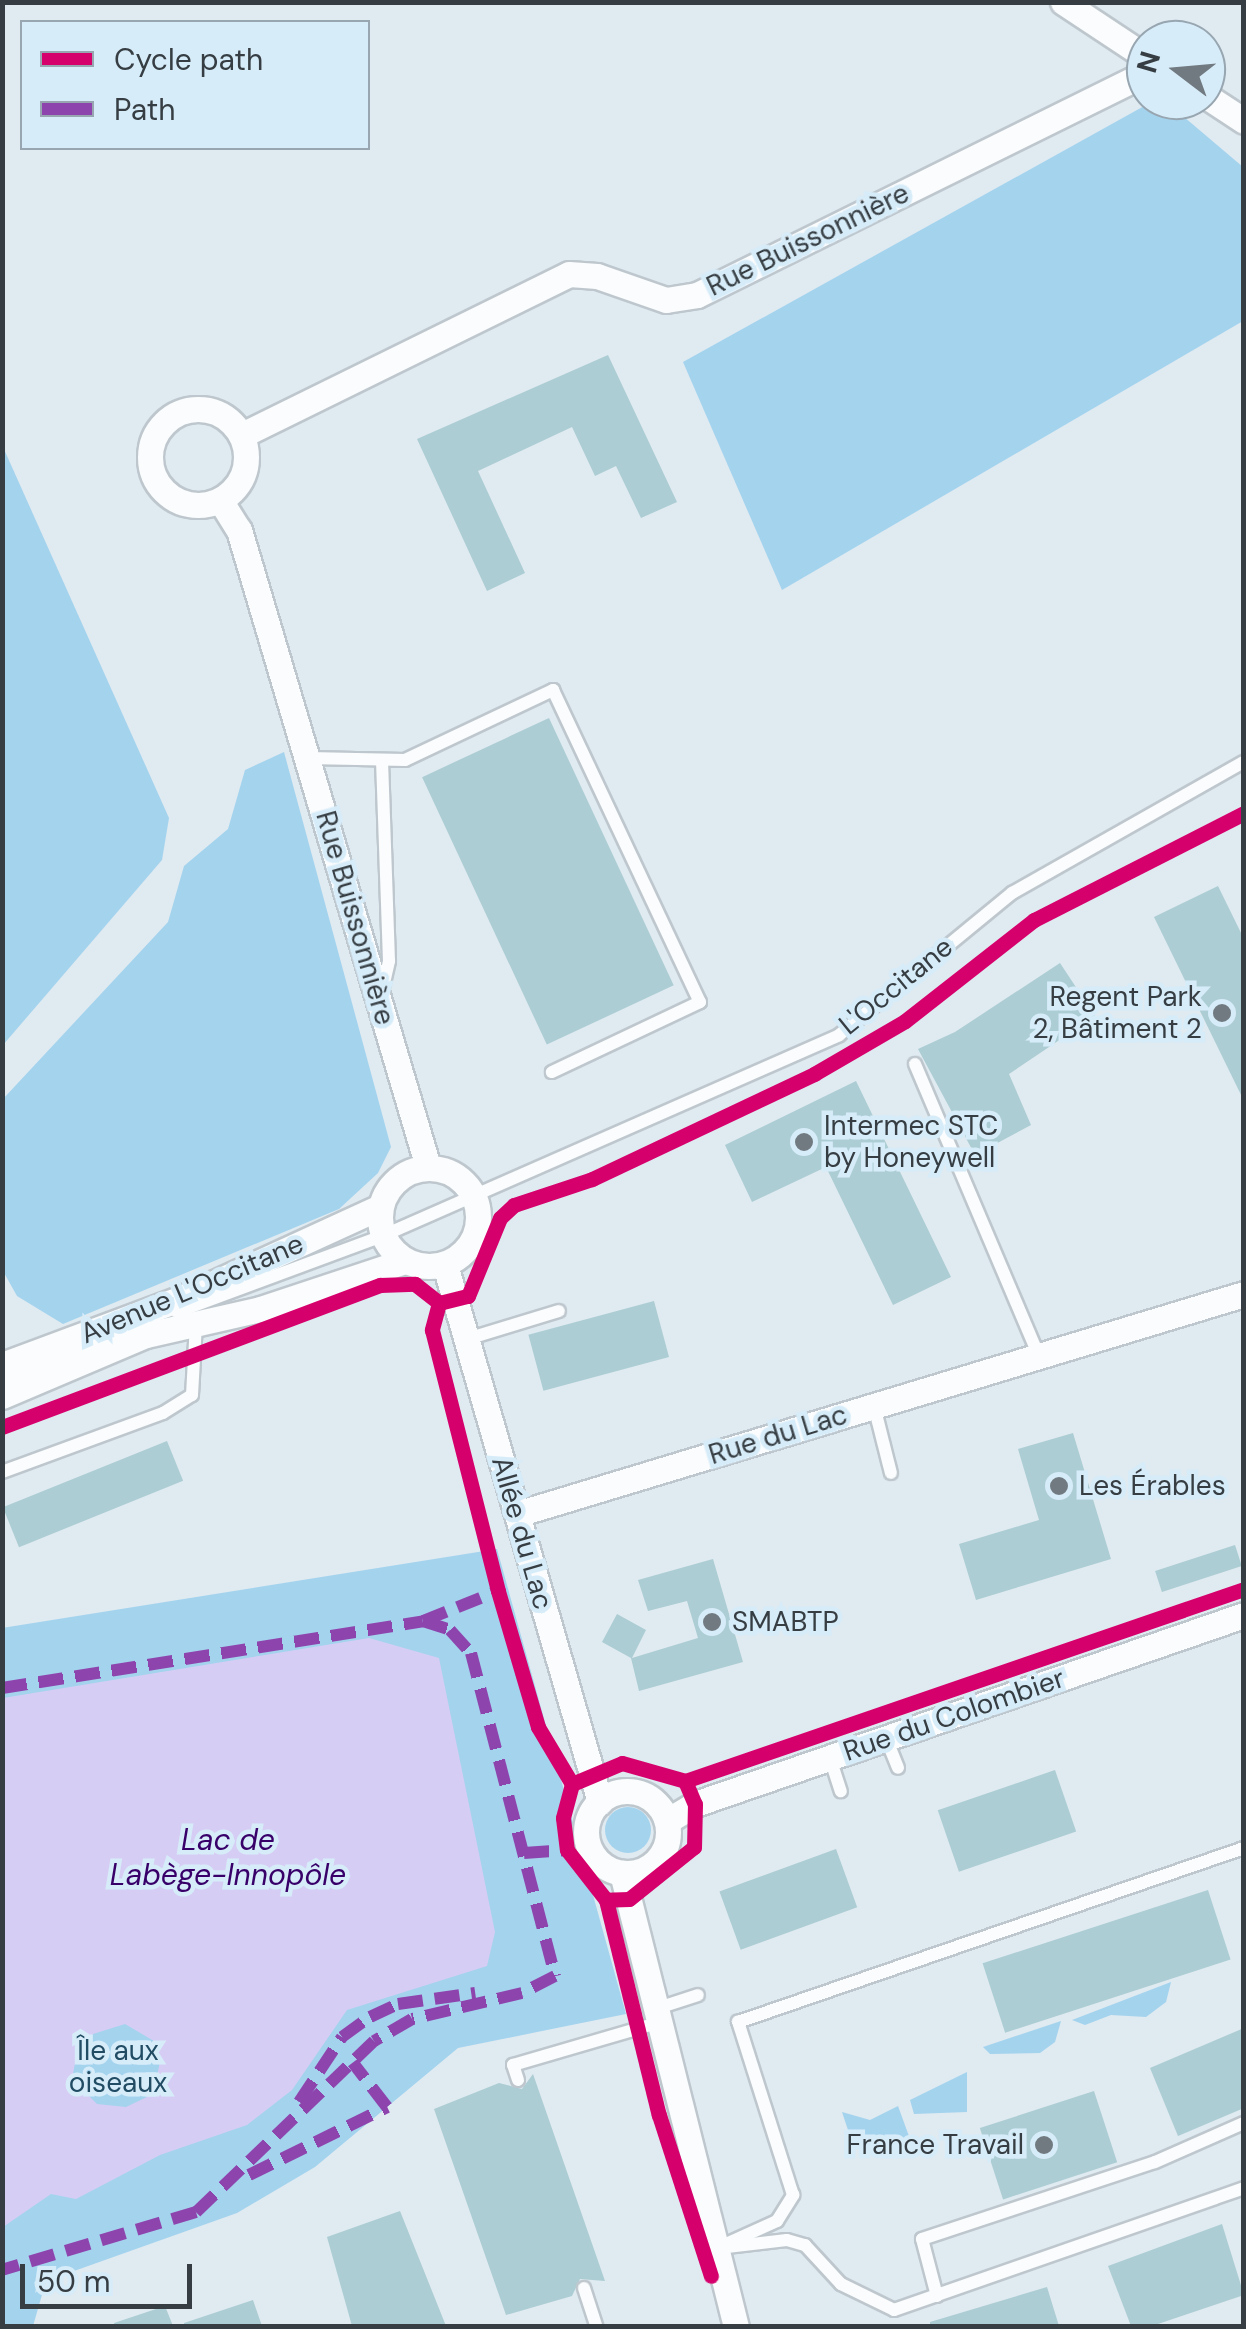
<!DOCTYPE html>
<html>
<head>
<meta charset="utf-8">
<style>
  body { margin:0 }
  #map { position:relative; width:1246px; height:2329px; overflow:hidden; background:#dfeaf1; font-family:"DM Sans",sans-serif }
  div>[style] { position:absolute }
  .green>* { inset:0; background:#a4d3ee }
  .round { border-radius:50% }
  .water>* { inset:0; background:#d6cdf4 }
  .building>* { inset:0; background:#accdd3; transform-origin:0 0 }
  .roads { filter:drop-shadow(2px 0 #bec7cd) drop-shadow(-2px 0 #bec7cd) drop-shadow(0 2px #bec7cd) drop-shadow(0 -2px #bec7cd) }
  .lane>* { height:12px; margin:-6px; padding:0 6px; transform-origin:6px; border-radius:6px; background:#fafcfd }
  .street>* { height:25px; margin:-12.5px; padding:0 12.5px; transform-origin:12.5px; border-radius:12.5px; background:#fafcfd }
  .street>.ring { margin:-12.5px; padding:0; box-sizing:content-box; background:none; border:25px solid #fafcfd; border-radius:50% }
  .quiet>* { height:12px; margin-top:-6px; transform-origin:0; background:repeating-linear-gradient(90deg,#8e44ad 0 25px,transparent 0 37px) }
  .cycleway>* { height:15px; margin:-7.5px; padding:0 7.5px; transform-origin:7.5px; border-radius:7.5px; background:#d6006c }
  .dots>* { width:28px; height:28px; translate:-50% -50%; box-sizing:border-box; border:5px solid #d7ecf9; border-radius:50% }
  span { translate:-50% -50%; white-space:nowrap; text-align:center; line-height:1.15; -webkit-text-stroke:9px #d7ecf9; paint-order:stroke }
  .street-label { font-size:28px; color:#363e43 }
  .poi-label { font-size:28px; color:#363e43 }
  .right { translate:-100% -50%; text-align:right }
  .left { translate:0 -50%; text-align:left }
  .park-label { font-size:28px; color:#214c63 }
  .water-label { font-size:30px; color:#380069; font-style:italic }
  .frame { position:absolute; inset:0; border:5px solid #363e43; pointer-events:none }
  .legend { position:absolute; left:20px; top:20px; width:350px; height:130px; box-sizing:border-box; background:#d7ecf9; border:2px solid #97a6b0; margin:0; padding:12px 18px; list-style:none; font-size:30px; color:#363e43 }
  .legend li { display:flex; align-items:center; gap:20px; height:50px }
  .legend b { width:50px; border:2px solid #97a6b0 }
  .north { position:absolute; left:1126px; top:20px; width:100px; height:100px; box-sizing:border-box; background:#d7ecf9; border:2px solid #97a6b0; border-radius:50%; rotate:286deg; font-size:28px; font-weight:700; line-height:40px; text-align:center; color:#363e43 }
  .north::after { content:''; display:block; margin:auto; width:35px; height:45px; background:#717a80; clip-path:polygon(50% 0,100% 100%,50% 72%,0 100%) }
  .scale { position:absolute; left:20px; top:2264px; width:172px; height:45px; box-sizing:border-box; border:5px solid #363e43; border-top:0; padding-left:12px; font-size:30px; line-height:35px; white-space:nowrap; color:#363e43; -webkit-text-stroke:8px #d7ecf9; paint-order:stroke }
</style>
</head>
<body>
<div id="map">
  <div class="green">
    <i style="clip-path:polygon(1155px 100px,1164px 100px,1243px 167px,1243px 321px,782px 590px,683px 362px)"></i>
    <i style="clip-path:polygon(3px 447px,169px 818px,162px 860px,3px 1045px)"></i>
    <i style="clip-path:polygon(284px 752px,391px 1147px,378px 1173px,339px 1209px,63px 1324px,17px 1296px,3px 1271px,3px 1099px,168px 922px,184px 866px,228px 829px,245px 770px)"></i>
    <i style="clip-path:polygon(497px 1549px,626px 2014px,458px 2048px,315px 2167px,237px 2213px,46px 2281px,33px 2326px,3px 2326px,2px 1628px)"></i>
    <i class="round" style="left:605px;top:1807px;width:46px;height:46px"></i>
    <i style="clip-path:polygon(1171px 1982px,1166px 2002px,1146px 2017px,1111px 2015px,1085px 2025px,1072px 2020px)"></i>
    <i style="clip-path:polygon(1061px 2021px,1055px 2042px,1040px 2053px,990px 2054px,983px 2047px)"></i>
    <i style="clip-path:polygon(967px 2072px,967px 2112px,914px 2114px,910px 2100px)"></i>
    <i style="clip-path:polygon(898px 2106px,910px 2139px,887px 2151px,854px 2148px,842px 2112px,870px 2120px)"></i>
  </div>
  <div class="water">
    <i style="clip-path:polygon(evenodd,369px 1638px,439px 1658px,495px 1932px,487px 1966px,347px 2010px,292px 2090px,247px 2125px,160px 2155px,76px 2199px,51px 2194px,3px 2227px,3px 1698px,369px 1638px,125px 2024px,154px 2041px,160px 2061px,156px 2082px,147px 2097px,126px 2107px,97px 2104px,72px 2079px,76px 2058px,93px 2034px,125px 2024px)"></i>
  </div>
  <div class="building">
    <i style="clip-path:polygon(608px 355px,677px 502px,641px 518px,616px 466px,595px 476px,572px 427px,478px 471px,525px 573px,487px 591px,417px 439px)"></i>
    <i style="left:549px;top:718px;width:295px;height:140px;rotate:65deg"></i>
    <i style="clip-path:polygon(1218px 886px,1244px 939px,1244px 1101px,1154px 917px)"></i>
    <i style="clip-path:polygon(1060px 963px,1095px 1016px,1009px 1074px,1031px 1125px,975px 1155px,918px 1049px,955px 1032px)"></i>
    <i style="clip-path:polygon(856px 1081px,951px 1277px,893px 1305px,826px 1167px,752px 1202px,725px 1145px)"></i>
    <i style="left:654px;top:1301px;width:58px;height:130px;rotate:75deg"></i>
    <i style="clip-path:polygon(1073px 1433px,1111px 1559px,976px 1600px,959px 1544px,1039px 1520px,1018px 1449px)"></i>
    <i style="left:167px;top:1441px;width:43px;height:177px;rotate:68deg"></i>
    <i style="left:1235px;top:1545px;width:22px;height:84px;rotate:72deg"></i>
    <i style="clip-path:polygon(713px 1559px,743px 1662px,639px 1691px,631px 1658px,602px 1642px,617px 1614px,646px 1630px,632px 1658px,698px 1638px,687px 1601px,648px 1611px,638px 1580px)"></i>
    <i style="left:1055px;top:1770px;width:65px;height:124px;rotate:71deg"></i>
    <i style="left:836px;top:1849px;width:62px;height:124px;rotate:70deg"></i>
    <i style="left:1208px;top:1890px;width:73px;height:237px;rotate:72deg"></i>
    <i style="clip-path:polygon(1244px 2028px,1244px 2108px,1178px 2136px,1150px 2068px)"></i>
    <i style="clip-path:polygon(533px 2074px,605px 2281px,580px 2279px,572px 2296px,506px 2315px,434px 2109px,499px 2083px,522px 2089px)"></i>
    <i style="left:1094px;top:2091px;width:75px;height:120px;rotate:72deg"></i>
    <i style="clip-path:polygon(400px 2211px,446px 2326px,352px 2326px,327px 2237px)"></i>
    <i style="clip-path:polygon(1222px 2224px,1244px 2295px,1152px 2326px,1131px 2326px,1108px 2266px)"></i>
    <i style="clip-path:polygon(1047px 2287px,1059px 2326px,930px 2326px,930px 2322px)"></i>
    <i style="clip-path:polygon(253px 2300px,262px 2326px,184px 2326px,184px 2323px)"></i>
    <i style="clip-path:polygon(165px 2306px,173px 2326px,115px 2326px,114px 2323px)"></i>
  </div>
  <div class="roads">
    <div class="lane">
      <i style="left:308px;top:758px;width:97px;rotate:1.2deg"></i>
      <i style="left:405px;top:760px;width:164px;rotate:-25.3deg"></i>
      <i style="left:553px;top:690px;width:345px;rotate:64.8deg"></i>
      <i style="left:700px;top:1002px;width:164px;rotate:154.7deg"></i>
      <i style="left:381px;top:996px;width:36px;rotate:-77deg"></i>
      <i style="left:389px;top:961px;width:199px;rotate:-92deg"></i>
      <i style="left:915px;top:1064px;width:317px;rotate:67deg"></i>
      <i style="left:177px;top:1312px;width:219px;rotate:-20.3deg"></i>
      <i style="left:382px;top:1236px;width:499px;rotate:-23.7deg"></i>
      <i style="left:839px;top:1035px;width:224px;rotate:-39.4deg"></i>
      <i style="left:1012px;top:893px;width:266px;rotate:-29.5deg"></i>
      <i style="left:467px;top:1339px;width:96px;rotate:-16.9deg"></i>
      <i style="left:2px;top:1382px;width:93px;rotate:-22.7deg"></i>
      <i style="left:874px;top:1406px;width:69px;rotate:75.8deg"></i>
      <i style="left:2px;top:1472px;width:171px;rotate:-20.1deg"></i>
      <i style="left:163px;top:1413px;width:34px;rotate:-32deg"></i>
      <i style="left:192px;top:1395px;width:71px;rotate:-86.8deg"></i>
      <i style="left:886px;top:1738px;width:32px;rotate:68deg"></i>
      <i style="left:830px;top:1758px;width:35px;rotate:72deg"></i>
      <i style="left:655px;top:2009px;width:45px;rotate:-18deg"></i>
      <i style="left:518px;top:2080px;width:16px;rotate:-108deg"></i>
      <i style="left:513px;top:2065px;width:150px;rotate:-16.3deg"></i>
      <i style="left:727px;top:2247px;width:60px;rotate:-6.7deg"></i>
      <i style="left:787px;top:2240px;width:19px;rotate:16deg"></i>
      <i style="left:805px;top:2245px;width:53px;rotate:47.3deg"></i>
      <i style="left:841px;top:2284px;width:59px;rotate:26.1deg"></i>
      <i style="left:894px;top:2310px;width:371px;rotate:-19.2deg"></i>
      <i style="left:715px;top:2249px;width:68px;rotate:-24.3deg"></i>
      <i style="left:777px;top:2221px;width:31px;rotate:-58deg"></i>
      <i style="left:793px;top:2195px;width:182px;rotate:-107.6deg"></i>
      <i style="left:738px;top:2022px;width:535px;rotate:-18.98deg"></i>
      <i style="left:584px;top:2288px;width:40px;rotate:72deg"></i>
      <i style="left:937px;top:2296px;width:59px;rotate:-104.7deg"></i>
      <i style="left:922px;top:2239px;width:245px;rotate:-18.3deg"></i>
      <i style="left:1155px;top:2162px;width:97px;rotate:-23.7deg"></i>
    </div>
    <div class="street">
      <i style="left:1063px;top:2px;width:100px;rotate:33.5deg"></i>
      <i style="left:1206px;top:96px;width:45px;rotate:33.3deg"></i>
      <i class="ring" style="left:150px;top:409px;width:71px;height:71px"></i>
      <i style="left:242px;top:435px;width:364px;rotate:-26.2deg"></i>
      <i style="left:569px;top:274px;width:28px;rotate:4deg"></i>
      <i style="left:597px;top:276px;width:73px;rotate:19.2deg"></i>
      <i style="left:666px;top:300px;width:31px;rotate:-9deg"></i>
      <i style="left:697px;top:295px;width:493px;rotate:-26.3deg"></i>
      <i style="left:1139px;top:77px;width:11px;rotate:-52deg"></i>
      <i style="left:220px;top:500px;width:36px;rotate:58deg"></i>
      <i style="left:239px;top:530px;width:664px;rotate:73.47deg"></i>
      <i class="ring" style="left:380px;top:1168px;width:73px;height:73px"></i>
      <i style="left:445px;top:1265px;width:559px;rotate:73.9deg"></i>
      <i style="left:2px;top:1365px;width:187px;rotate:-20.4deg"></i>
      <i style="left:177px;top:1300px;width:223px;rotate:-24.6deg"></i>
      <i style="left:2px;top:1396px;width:156px;rotate:-23deg"></i>
      <i style="left:146px;top:1335px;width:117px;rotate:-12.8deg"></i>
      <i style="left:260px;top:1309px;width:153px;rotate:-18.3deg"></i>
      <i style="left:517px;top:1514px;width:760px;rotate:-16.84deg"></i>
      <i class="ring" style="left:586px;top:1791px;width:57px;height:57px"></i>
      <i style="left:667px;top:1821px;width:33px;rotate:-31deg"></i>
      <i style="left:695px;top:1804px;width:581px;rotate:-19deg"></i>
      <i style="left:622px;top:1873px;width:467px;rotate:75.9deg"></i>
    </div>
  </div>
  <div class="quiet">
    <i style="left:423px;top:1621px;width:81px;rotate:-21.8deg"></i>
    <i style="left:2px;top:1688px;width:426px;rotate:-9deg"></i>
    <i style="left:423px;top:1621px;width:28px;rotate:18deg"></i>
    <i style="left:450px;top:1630px;width:31px;rotate:48deg"></i>
    <i style="left:471px;top:1653px;width:334px;rotate:75.4deg"></i>
    <i style="left:555px;top:1976px;width:37px;rotate:153deg"></i>
    <i style="left:522px;top:1993px;width:113px;rotate:166.7deg"></i>
    <i style="left:412px;top:2019px;width:44px;rotate:149.9deg"></i>
    <i style="left:374px;top:2041px;width:247px;rotate:136.1deg"></i>
    <i style="left:196px;top:2212px;width:202px;rotate:163.4deg"></i>
    <i style="left:524px;top:1853px;width:43px;rotate:-4deg"></i>
    <i style="left:299px;top:2102px;width:78px;rotate:-56.5deg"></i>
    <i style="left:342px;top:2037px;width:34px;rotate:-36deg"></i>
    <i style="left:370px;top:2017px;width:31px;rotate:-25deg"></i>
    <i style="left:398px;top:2004px;width:78px;rotate:-8.1deg"></i>
    <i style="left:249px;top:2175px;width:154px;rotate:-26.2deg"></i>
    <i style="left:387px;top:2107px;width:56px;rotate:-127.7deg"></i>
  </div>
  <div class="cycleway">
    <i style="left:439px;top:1303px;width:28px;rotate:105deg"></i>
    <i style="left:432px;top:1330px;width:269px;rotate:75.8deg"></i>
    <i style="left:498px;top:1591px;width:142px;rotate:73.6deg"></i>
    <i style="left:538px;top:1727px;width:66px;rotate:59.2deg"></i>
    <i style="left:572px;top:1784px;width:35px;rotate:105deg"></i>
    <i style="left:563px;top:1818px;width:32px;rotate:83deg"></i>
    <i style="left:567px;top:1850px;width:63px;rotate:52deg"></i>
    <i style="left:606px;top:1900px;width:221px;rotate:76.2deg"></i>
    <i style="left:659px;top:2115px;width:169px;rotate:72.1deg"></i>
    <i style="left:439px;top:1303px;width:30px;rotate:-14deg"></i>
    <i style="left:468px;top:1296px;width:84px;rotate:-67.7deg"></i>
    <i style="left:500px;top:1218px;width:19px;rotate:-43deg"></i>
    <i style="left:514px;top:1205px;width:82px;rotate:-18.4deg"></i>
    <i style="left:592px;top:1179px;width:246px;rotate:-25.3deg"></i>
    <i style="left:814px;top:1074px;width:105px;rotate:-30.2deg"></i>
    <i style="left:905px;top:1021px;width:164px;rotate:-38.1deg"></i>
    <i style="left:1034px;top:920px;width:236px;rotate:-27deg"></i>
    <i style="left:2px;top:1427px;width:404px;rotate:-20.6deg"></i>
    <i style="left:380px;top:1285px;width:35px;rotate:-2deg"></i>
    <i style="left:415px;top:1284px;width:31px;rotate:38deg"></i>
    <i style="left:685px;top:1781px;width:591px;rotate:-18.96deg"></i>
    <i style="left:572px;top:1784px;width:54px;rotate:-22.8deg"></i>
    <i style="left:622px;top:1763px;width:66px;rotate:15.9deg"></i>
    <i style="left:685px;top:1781px;width:25px;rotate:67deg"></i>
    <i style="left:695px;top:1804px;width:43px;rotate:91.3deg"></i>
    <i style="left:694px;top:1847px;width:83px;rotate:141.3deg"></i>
    <i style="left:629px;top:1899px;width:23px;rotate:178deg"></i>
  </div>
  <div class="dots">
    <i style="left:1222px;top:1013px;background:#717a80"></i>
    <i style="left:804px;top:1142px;background:#717a80"></i>
    <i style="left:1059px;top:1486px;background:#717a80"></i>
    <i style="left:712px;top:1622px;background:#717a80"></i>
    <i style="left:1044px;top:2145px;background:#717a80"></i>
  </div>
  <div class="street-label">
    <span style="left:808px;top:240px;rotate:-26deg">Rue Buissonnière</span>
    <span style="left:355px;top:918px;rotate:74deg">Rue Buissonnière</span>
    <span style="left:896px;top:986px;rotate:-39deg">L'Occitane</span>
    <span style="left:192px;top:1289px;rotate:-23deg">Avenue L'Occitane</span>
    <span style="left:778px;top:1435px;rotate:-17deg">Rue du Lac</span>
    <span style="left:522px;top:1533px;rotate:74deg">Allée du Lac</span>
    <span style="left:954px;top:1715px;rotate:-19deg">Rue du Colombier</span>
  </div>
  <div class="poi-label">
    <span class="right" style="left:1202px;top:1013px">Regent Park<br>2, Bâtiment 2</span>
    <span class="left" style="left:824px;top:1142px">Intermec STC<br>by Honeywell</span>
    <span class="left" style="left:1079px;top:1486px">Les Érables</span>
    <span class="left" style="left:732px;top:1622px">SMABTP</span>
    <span class="right" style="left:1024px;top:2145px">France Travail</span>
  </div>
  <div class="park-label">
    <span style="left:118px;top:2067px">Île aux<br>oiseaux</span>
  </div>
  <div class="water-label">
    <span style="left:228px;top:1857px">Lac de<br>Labège-Innopôle</span>
  </div>
  <div class="frame"></div>
  <ul class="legend">
  <li><b style="height:12px;background:#d6006c"></b>Cycle path</li>
  <li><b style="height:12px;background:#8e44ad"></b>Path</li>
  </ul>
  <div class="north">N</div>
  <div class="scale">50 m</div>
</div>
</body>
</html>
